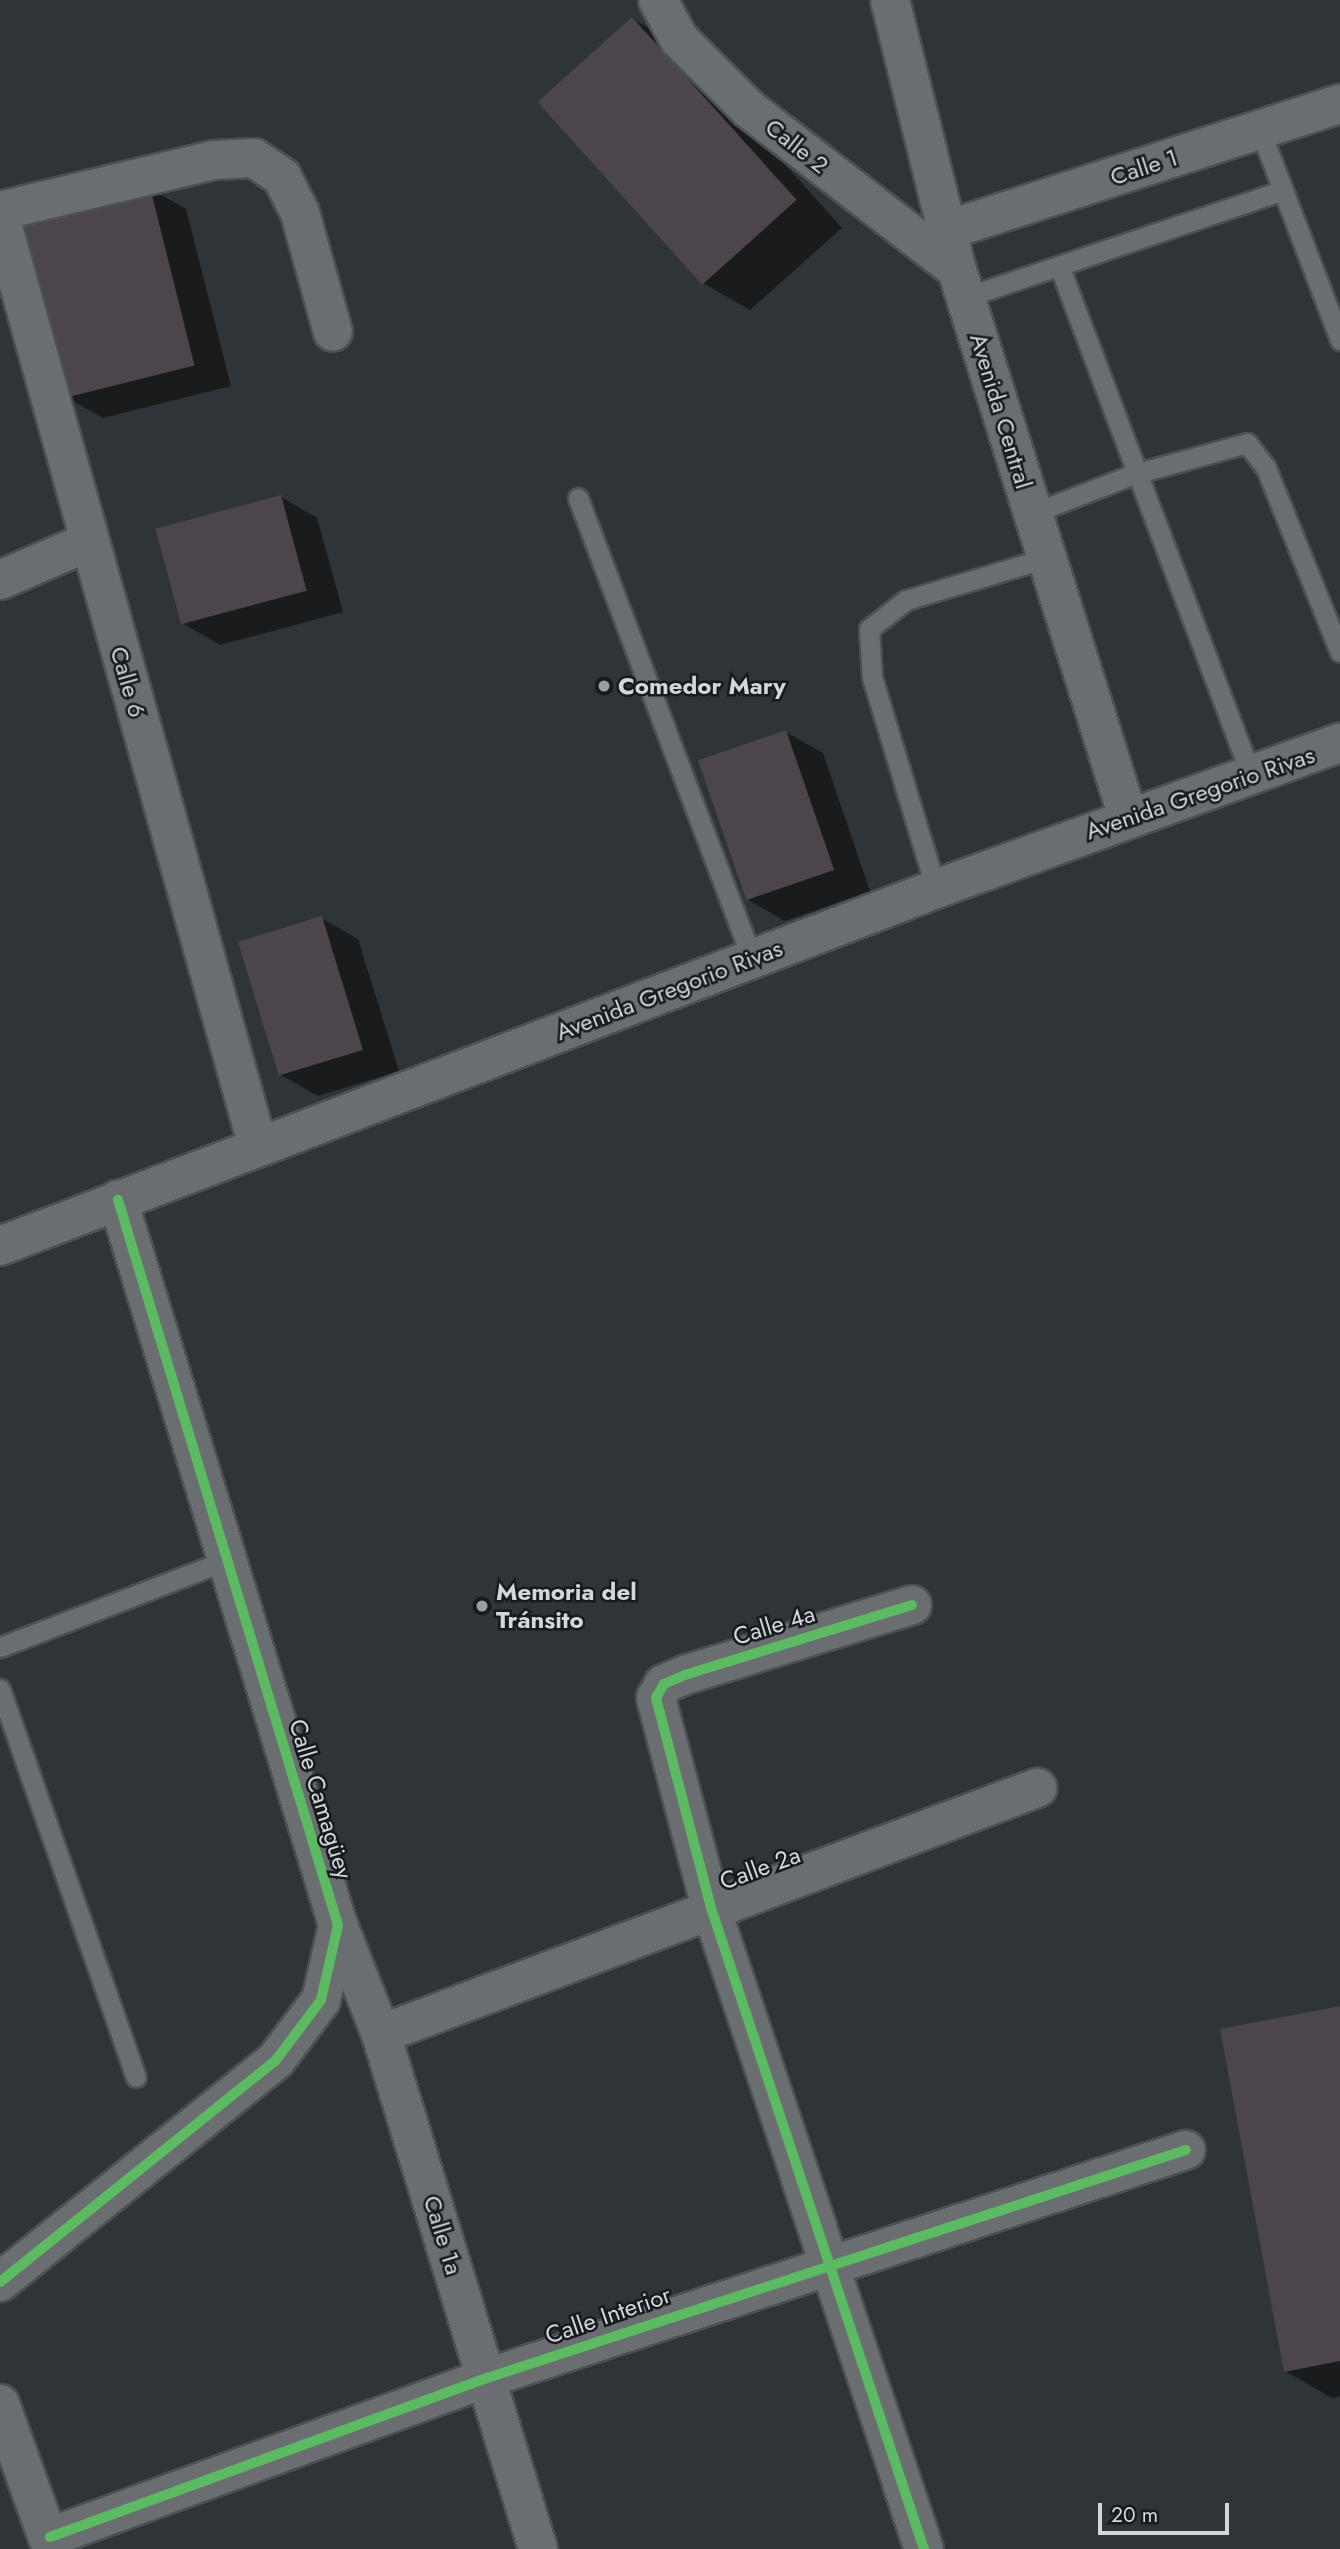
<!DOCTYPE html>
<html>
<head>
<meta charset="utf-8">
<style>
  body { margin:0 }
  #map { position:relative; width:1340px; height:2549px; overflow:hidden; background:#2f3438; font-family:Jost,sans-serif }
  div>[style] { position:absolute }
  .shadow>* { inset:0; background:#0007 }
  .building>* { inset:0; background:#4c454b; transform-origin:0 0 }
  .roads { filter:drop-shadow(2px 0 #4c5055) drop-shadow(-2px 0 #4c5055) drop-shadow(0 2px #4c5055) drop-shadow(0 -2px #4c5055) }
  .lane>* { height:19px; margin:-9.5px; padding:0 9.5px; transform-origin:9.5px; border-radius:9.5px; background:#6a6e71 }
  .street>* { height:38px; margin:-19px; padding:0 19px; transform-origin:19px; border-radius:19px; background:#6a6e71 }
  .secondary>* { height:38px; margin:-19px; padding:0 19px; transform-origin:19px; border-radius:19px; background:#6a6e71 }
  .cycleway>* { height:10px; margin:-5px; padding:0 5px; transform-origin:5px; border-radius:5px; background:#5cba63 }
  .dots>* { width:19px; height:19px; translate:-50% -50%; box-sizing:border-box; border:4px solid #171b1f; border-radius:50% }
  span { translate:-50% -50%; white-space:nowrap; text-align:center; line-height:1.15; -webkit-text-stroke:5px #171b1f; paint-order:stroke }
  .street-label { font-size:24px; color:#d1d7dc }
  .poi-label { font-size:24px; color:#d1d7dc; font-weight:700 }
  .left { translate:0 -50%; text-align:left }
  .scale { position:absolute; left:1098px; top:2503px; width:131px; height:32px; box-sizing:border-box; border:4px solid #d1d7dc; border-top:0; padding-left:9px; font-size:21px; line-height:24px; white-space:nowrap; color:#d1d7dc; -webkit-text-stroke:5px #171b1f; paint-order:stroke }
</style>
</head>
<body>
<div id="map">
  <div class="shadow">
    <i style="clip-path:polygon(633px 19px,679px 46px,842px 228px,750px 310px,703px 283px)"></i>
    <i style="clip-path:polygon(149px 188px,186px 209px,231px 386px,103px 418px,66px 397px)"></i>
    <i style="clip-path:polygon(280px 496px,317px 518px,343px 612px,220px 645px,184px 624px)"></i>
    <i style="clip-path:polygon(786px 732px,823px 753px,870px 891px,785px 921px,748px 900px)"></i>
    <i style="clip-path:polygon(321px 918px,358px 939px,399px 1071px,318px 1096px,281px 1075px)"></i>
    <i style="clip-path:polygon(1340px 2008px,1340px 2396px,1332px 2398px,1285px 2371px)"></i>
  </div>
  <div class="building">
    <i style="left:632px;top:17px;width:246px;height:127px;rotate:48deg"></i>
    <i style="left:150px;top:187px;width:184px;height:134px;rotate:76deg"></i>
    <i style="left:281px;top:495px;width:99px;height:130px;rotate:75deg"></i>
    <i style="left:786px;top:730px;width:148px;height:93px;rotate:71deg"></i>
    <i style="left:322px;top:916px;width:140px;height:88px;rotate:73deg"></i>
    <i style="clip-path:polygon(1340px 2006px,1340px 2361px,1284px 2372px,1220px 2029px)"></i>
  </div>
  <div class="roads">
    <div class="lane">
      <i style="left:1260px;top:130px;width:225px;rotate:69.1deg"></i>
      <i style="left:1060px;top:268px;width:542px;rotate:69.36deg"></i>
      <i style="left:966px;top:297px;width:332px;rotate:-18.6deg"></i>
      <i style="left:578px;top:498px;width:493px;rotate:69.3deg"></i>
      <i style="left:1033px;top:513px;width:108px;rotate:-21.1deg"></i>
      <i style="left:1134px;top:474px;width:117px;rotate:-15.3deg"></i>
      <i style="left:1247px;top:443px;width:31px;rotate:53deg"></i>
      <i style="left:1266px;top:468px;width:198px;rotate:68.1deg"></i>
      <i style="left:936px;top:889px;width:221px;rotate:-106.8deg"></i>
      <i style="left:872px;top:677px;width:48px;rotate:-93.6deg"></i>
      <i style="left:869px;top:629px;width:47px;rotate:-38.1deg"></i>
      <i style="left:906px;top:600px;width:146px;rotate:-16.7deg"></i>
      <i style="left:0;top:1647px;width:243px;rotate:-21deg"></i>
      <i style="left:0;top:1689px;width:411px;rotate:70.7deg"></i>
    </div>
    <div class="street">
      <i style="left:658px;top:0;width:44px;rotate:61.7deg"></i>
      <i style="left:679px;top:39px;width:99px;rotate:45deg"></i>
      <i style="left:749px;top:109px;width:263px;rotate:37.7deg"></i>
      <i style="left:890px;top:0;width:278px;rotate:76.1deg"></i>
      <i style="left:957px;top:270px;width:573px;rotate:72.64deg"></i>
      <i style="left:0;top:211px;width:220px;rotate:-13.4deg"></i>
      <i style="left:214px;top:160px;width:40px;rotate:-2.9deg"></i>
      <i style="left:254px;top:158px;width:34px;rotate:34deg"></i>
      <i style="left:282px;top:177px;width:40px;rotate:63.4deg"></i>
      <i style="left:300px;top:213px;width:123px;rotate:74.5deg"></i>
      <i style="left:0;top:216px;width:966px;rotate:74.51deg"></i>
      <i style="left:947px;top:230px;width:413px;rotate:-17.8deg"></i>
      <i style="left:0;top:580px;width:96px;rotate:-23.4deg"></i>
      <i style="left:912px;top:1605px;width:238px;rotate:162.9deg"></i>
      <i style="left:685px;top:1675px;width:23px;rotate:157deg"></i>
      <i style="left:664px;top:1684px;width:16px;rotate:120deg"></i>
      <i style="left:656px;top:1698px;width:217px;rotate:75.3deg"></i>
      <i style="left:711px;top:1908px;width:675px;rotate:71.62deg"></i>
      <i style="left:338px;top:1925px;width:117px;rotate:68.5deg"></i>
      <i style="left:381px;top:2034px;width:538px;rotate:73.05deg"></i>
      <i style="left:381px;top:2034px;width:701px;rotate:-20.56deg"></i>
      <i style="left:0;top:2282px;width:354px;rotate:-38.8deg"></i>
      <i style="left:276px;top:2060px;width:75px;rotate:-53.1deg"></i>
      <i style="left:321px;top:2000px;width:77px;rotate:-77.2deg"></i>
      <i style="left:338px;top:1925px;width:758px;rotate:-106.88deg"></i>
      <i style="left:0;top:2404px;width:154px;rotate:70.3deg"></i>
      <i style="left:50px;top:2537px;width:465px;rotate:-20deg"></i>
      <i style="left:487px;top:2378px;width:735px;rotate:-18.07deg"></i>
    </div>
    <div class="secondary">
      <i style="left:0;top:1246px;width:1002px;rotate:-20.88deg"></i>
      <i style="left:936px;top:889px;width:430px;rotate:-19.9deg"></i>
    </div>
  </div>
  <div class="cycleway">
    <i style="left:912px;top:1605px;width:238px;rotate:162.9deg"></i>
    <i style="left:685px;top:1675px;width:23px;rotate:157deg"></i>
    <i style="left:664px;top:1684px;width:16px;rotate:120deg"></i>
    <i style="left:656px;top:1698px;width:217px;rotate:75.3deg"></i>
    <i style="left:711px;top:1908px;width:675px;rotate:71.62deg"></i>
    <i style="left:0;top:2282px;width:354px;rotate:-38.8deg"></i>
    <i style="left:276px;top:2060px;width:75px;rotate:-53.1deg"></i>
    <i style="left:321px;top:2000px;width:77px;rotate:-77.2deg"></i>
    <i style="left:338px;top:1925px;width:758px;rotate:-106.88deg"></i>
    <i style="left:50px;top:2537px;width:465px;rotate:-20deg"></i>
    <i style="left:487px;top:2378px;width:735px;rotate:-18.07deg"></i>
  </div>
  <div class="dots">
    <i style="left:604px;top:686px;background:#989ea3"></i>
    <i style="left:482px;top:1606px;background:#989ea3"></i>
  </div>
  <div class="street-label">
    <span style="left:797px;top:146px;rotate:38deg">Calle 2</span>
    <span style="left:1144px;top:167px;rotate:-18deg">Calle 1</span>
    <span style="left:1001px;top:411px;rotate:73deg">Avenida Central</span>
    <span style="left:128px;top:682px;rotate:74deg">Calle 6</span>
    <span style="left:1200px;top:793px;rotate:-19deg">Avenida Gregorio Rivas</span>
    <span style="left:669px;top:990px;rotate:-21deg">Avenida Gregorio Rivas</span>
    <span style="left:774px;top:1625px;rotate:-17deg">Calle 4a</span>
    <span style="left:321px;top:1799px;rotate:73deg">Calle Camagüey</span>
    <span style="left:760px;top:1868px;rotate:-20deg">Calle 2a</span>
    <span style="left:443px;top:2235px;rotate:73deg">Calle 1a</span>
    <span style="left:608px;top:2315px;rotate:-19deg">Calle Interior</span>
  </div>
  <div class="poi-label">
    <span class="left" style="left:618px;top:686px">Comedor Mary</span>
    <span class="left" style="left:496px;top:1606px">Memoria del<br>Tránsito</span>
  </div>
  <div class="scale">20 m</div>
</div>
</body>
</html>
